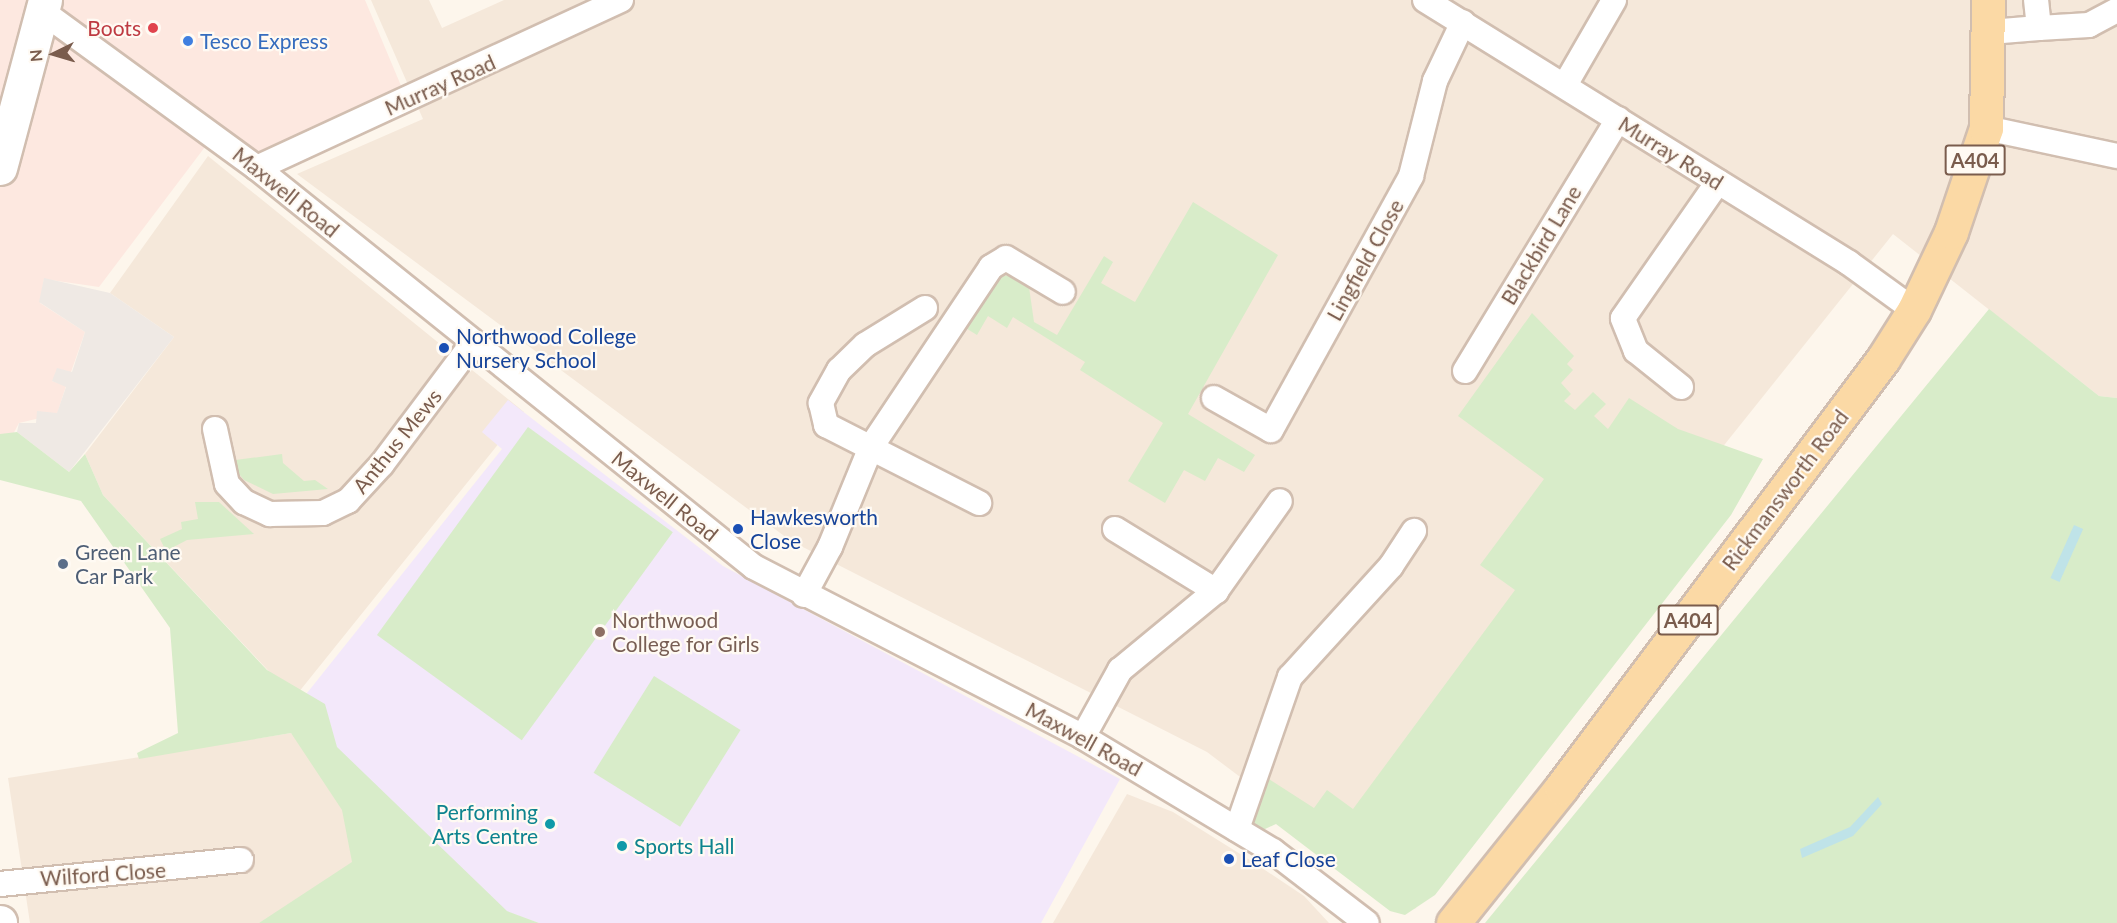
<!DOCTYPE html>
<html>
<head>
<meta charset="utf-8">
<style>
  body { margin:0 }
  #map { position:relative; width:2117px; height:923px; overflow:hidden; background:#fdf6ec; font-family:Lato,sans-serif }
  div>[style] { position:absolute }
  .residential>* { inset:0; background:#f5e8da }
  .commercial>* { inset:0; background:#fde8e0 }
  .industrial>* { inset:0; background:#efe9e4 }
  .education>* { inset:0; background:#f3e8fa }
  .green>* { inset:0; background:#d8ecc9; transform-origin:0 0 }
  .water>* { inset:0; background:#bfe3e8; transform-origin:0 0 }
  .roads { filter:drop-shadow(2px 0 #d1beb0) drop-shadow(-2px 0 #d1beb0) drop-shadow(0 2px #d1beb0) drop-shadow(0 -2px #d1beb0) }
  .minor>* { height:24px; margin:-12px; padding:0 12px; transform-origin:12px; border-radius:12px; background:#fff }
  .secondary>* { height:33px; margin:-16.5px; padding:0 16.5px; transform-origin:16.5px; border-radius:16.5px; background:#fff }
  .primary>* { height:33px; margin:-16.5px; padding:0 16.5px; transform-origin:16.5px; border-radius:16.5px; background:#fbd9a5 }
  .dots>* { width:16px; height:16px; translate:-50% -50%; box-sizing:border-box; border:3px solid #fffaf3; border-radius:50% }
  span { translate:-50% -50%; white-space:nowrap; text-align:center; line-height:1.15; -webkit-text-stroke:4.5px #fffaf3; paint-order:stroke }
  .shield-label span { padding:2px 4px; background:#fffaf3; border:2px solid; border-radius:4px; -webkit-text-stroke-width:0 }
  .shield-label { font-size:20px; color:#7a5c4d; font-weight:700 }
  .health-label { font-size:21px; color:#be3a42 }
  .right { translate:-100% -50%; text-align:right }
  .shop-label { font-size:21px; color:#366cbe }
  .left { translate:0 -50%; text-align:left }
  .street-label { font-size:21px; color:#7a5c4d }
  .transit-label { font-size:21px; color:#164399 }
  .service-label { font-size:21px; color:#4e5e75 }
  .education-label { font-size:21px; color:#785e54 }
  .culture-label { font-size:21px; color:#0d838f }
  .north { position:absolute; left:24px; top:24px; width:60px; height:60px; -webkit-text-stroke:4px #fffaf3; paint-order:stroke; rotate:265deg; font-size:16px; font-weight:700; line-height:24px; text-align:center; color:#7a5c4d }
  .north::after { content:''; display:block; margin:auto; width:21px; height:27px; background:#7a5c4d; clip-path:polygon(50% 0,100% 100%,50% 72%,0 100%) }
</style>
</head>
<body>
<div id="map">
  <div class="residential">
    <i style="clip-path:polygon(371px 0,429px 0,442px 28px,504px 0,2117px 0,2117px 398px,2099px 396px,1893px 234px,1693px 484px,1415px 909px,1207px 752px,791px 541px,297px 174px,423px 119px)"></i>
    <i style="clip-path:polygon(208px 156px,524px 412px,294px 698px,103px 495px,85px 454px,174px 337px,110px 293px)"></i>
    <i style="clip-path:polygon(291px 733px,477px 923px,30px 923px,8px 778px)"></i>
    <i style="clip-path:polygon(1127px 794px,1173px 812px,1253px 862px,1304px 896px,1329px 923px,1053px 923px)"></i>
  </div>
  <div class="commercial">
    <i style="clip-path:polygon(0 0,365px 0,407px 100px,257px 168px,214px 135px,99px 287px,44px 279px,40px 303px,85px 332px,71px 372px,52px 381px,66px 386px,57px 414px,19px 423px,0 459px)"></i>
  </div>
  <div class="industrial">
    <i style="clip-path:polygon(44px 278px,110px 293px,174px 337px,69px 472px,17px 432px,19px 423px,36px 423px,37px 411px,57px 413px,66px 387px,52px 381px,57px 368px,72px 372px,85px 332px,39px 302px)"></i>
  </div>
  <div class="education">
    <i style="clip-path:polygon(508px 400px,723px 566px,1120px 779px,1041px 923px,539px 923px,451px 892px,299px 703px,502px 449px,482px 432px)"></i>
  </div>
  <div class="green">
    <i style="clip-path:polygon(1193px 202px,1278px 255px,1188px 414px,1255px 455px,1244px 472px,1218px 458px,1205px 481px,1184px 470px,1165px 503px,1128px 481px,1163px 423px,1080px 370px,1085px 362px,1013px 317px,1007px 328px,988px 316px,977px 335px,964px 327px,997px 277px,1017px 274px,1028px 280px,1034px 322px,1057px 335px,1104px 256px,1113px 262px,1101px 283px,1135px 302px)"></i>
    <i style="clip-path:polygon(1989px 309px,2099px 396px,2117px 398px,2117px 923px,1485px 923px)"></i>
    <i style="clip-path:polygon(1532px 313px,1574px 356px,1567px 364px,1573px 370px,1561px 383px,1571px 394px,1564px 401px,1575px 410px,1593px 392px,1606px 404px,1594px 416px,1608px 429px,1629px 398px,1678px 429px,1763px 459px,1731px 515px,1435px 895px,1405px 915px,1390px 911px,1276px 824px,1250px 836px,1237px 829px,1258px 772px,1314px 808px,1327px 790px,1353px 809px,1515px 590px,1480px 565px,1544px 479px,1458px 416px)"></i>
    <i style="left:528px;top:427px;width:179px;height:257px;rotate:36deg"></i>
    <i style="clip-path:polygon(17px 432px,69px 472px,85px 454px,103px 495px,267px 670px,325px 704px,337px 747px,507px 911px,539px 923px,259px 923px,352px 862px,342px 810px,291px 733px,139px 759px,137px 753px,178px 733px,170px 628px,81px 501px,0 480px,0 434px)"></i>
    <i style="clip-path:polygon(282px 454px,283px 463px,304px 481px,315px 480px,328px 489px,273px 494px,244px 480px,228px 461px)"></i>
    <i style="clip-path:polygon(195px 502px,219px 502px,254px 534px,187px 540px,166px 551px,160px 539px,182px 529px,181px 522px,198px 519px)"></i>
    <i style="left:654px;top:676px;width:102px;height:114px;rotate:32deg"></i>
  </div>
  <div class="water">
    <i style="left:2074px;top:525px;width:10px;height:58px;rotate:24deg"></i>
    <i style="clip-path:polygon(1878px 797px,1882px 804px,1853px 836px,1802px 858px,1800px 849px,1850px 827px)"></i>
  </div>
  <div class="roads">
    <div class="minor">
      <i style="left:1425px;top:0;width:499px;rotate:31.8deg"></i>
      <i style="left:1849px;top:263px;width:80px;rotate:35.9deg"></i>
      <i style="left:43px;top:12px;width:265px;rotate:36.1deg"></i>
      <i style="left:257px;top:168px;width:637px;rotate:38.76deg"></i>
      <i style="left:754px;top:567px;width:370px;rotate:27.3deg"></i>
      <i style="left:1083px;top:737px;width:222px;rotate:31deg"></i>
      <i style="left:1273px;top:851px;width:118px;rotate:37.5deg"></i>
      <i style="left:2039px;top:28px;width:50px;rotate:-3.4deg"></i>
      <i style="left:2089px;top:25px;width:32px;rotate:-28deg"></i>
      <i style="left:1990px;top:32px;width:49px;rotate:-4.7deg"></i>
      <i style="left:2039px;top:28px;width:28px;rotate:-96deg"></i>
      <i style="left:1565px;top:85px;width:98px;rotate:-60deg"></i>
      <i style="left:1986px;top:128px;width:134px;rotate:12.1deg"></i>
      <i style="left:257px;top:168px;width:401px;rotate:-24.8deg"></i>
      <i style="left:925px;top:308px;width:70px;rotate:148.3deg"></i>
      <i style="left:865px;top:345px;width:36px;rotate:136deg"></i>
      <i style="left:839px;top:370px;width:38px;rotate:119deg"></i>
      <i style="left:821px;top:403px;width:23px;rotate:77deg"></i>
      <i style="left:826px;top:425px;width:172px;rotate:27deg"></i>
      <i style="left:1465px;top:371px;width:295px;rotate:-58.7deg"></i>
      <i style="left:1681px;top:387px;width:58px;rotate:-141.3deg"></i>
      <i style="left:1636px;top:351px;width:35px;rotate:-112deg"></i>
      <i style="left:1623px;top:318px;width:166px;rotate:-55.1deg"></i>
      <i style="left:1214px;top:398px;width:65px;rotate:29.3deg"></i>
      <i style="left:1271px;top:430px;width:290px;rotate:-61.1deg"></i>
      <i style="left:1411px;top:176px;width:98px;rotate:-75.8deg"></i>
      <i style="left:1435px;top:81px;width:65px;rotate:-64.6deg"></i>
      <i style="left:215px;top:429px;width:56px;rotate:77.7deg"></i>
      <i style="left:227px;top:484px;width:25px;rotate:47deg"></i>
      <i style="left:244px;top:502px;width:29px;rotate:25deg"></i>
      <i style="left:270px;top:514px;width:53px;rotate:-1.1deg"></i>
      <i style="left:323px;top:513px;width:28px;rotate:-26deg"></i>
      <i style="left:348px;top:501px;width:50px;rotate:-47.4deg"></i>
      <i style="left:382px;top:464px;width:151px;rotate:-53.1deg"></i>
      <i style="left:1115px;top:529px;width:119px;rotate:31.5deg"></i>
      <i style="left:804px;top:595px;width:55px;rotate:-61.6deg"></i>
      <i style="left:830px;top:547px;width:108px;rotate:-67.7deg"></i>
      <i style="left:871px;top:447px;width:216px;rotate:-56.3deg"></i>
      <i style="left:991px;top:267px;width:17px;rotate:-31deg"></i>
      <i style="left:1006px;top:258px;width:66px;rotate:30.8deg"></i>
      <i style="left:1083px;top:737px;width:77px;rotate:-61.1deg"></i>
      <i style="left:1120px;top:670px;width:124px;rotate:-39.5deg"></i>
      <i style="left:1216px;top:591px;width:110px;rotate:-54.6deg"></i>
      <i style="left:1237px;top:829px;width:161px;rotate:-70.8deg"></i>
      <i style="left:1290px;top:677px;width:150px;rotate:-47.7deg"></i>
      <i style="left:1391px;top:566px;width:42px;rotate:-56.7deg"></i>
      <i style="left:0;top:884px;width:242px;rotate:-5.7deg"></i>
    </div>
    <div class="secondary">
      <i style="left:0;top:168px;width:174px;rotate:-75deg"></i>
      <i style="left:0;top:922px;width:1px;rotate:90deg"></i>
    </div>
    <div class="primary">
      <i style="left:1453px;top:923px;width:173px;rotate:-51.3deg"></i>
      <i style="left:1561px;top:788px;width:536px;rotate:-53.11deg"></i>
      <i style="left:1883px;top:359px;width:58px;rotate:-57.7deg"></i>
      <i style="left:1914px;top:310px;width:86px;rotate:-64.6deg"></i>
      <i style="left:1951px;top:232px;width:110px;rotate:-71.4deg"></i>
      <i style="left:1986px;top:128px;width:128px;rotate:-89.1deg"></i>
    </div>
  </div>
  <div class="dots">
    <i style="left:153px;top:28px;background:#e0444e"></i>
    <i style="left:188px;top:41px;background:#3f7fe0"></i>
    <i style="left:444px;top:348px;background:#1a4fb4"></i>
    <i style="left:738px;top:529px;background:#1a4fb4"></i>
    <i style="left:63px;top:564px;background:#5c6f8a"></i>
    <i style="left:600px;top:632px;background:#8d6e63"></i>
    <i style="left:550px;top:824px;background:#0f9aa8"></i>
    <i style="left:622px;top:846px;background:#0f9aa8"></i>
    <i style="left:1229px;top:859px;background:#1a4fb4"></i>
  </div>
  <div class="shield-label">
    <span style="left:1975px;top:160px">A404</span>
    <span style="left:1688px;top:620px">A404</span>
  </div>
  <div class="health-label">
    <span class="right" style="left:141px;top:28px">Boots</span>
  </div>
  <div class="shop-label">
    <span class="left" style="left:200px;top:41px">Tesco Express</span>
  </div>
  <div class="street-label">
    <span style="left:440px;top:85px;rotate:-24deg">Murray Road</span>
    <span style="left:1671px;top:153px;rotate:32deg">Murray Road</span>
    <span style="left:286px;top:192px;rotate:39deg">Maxwell Road</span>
    <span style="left:1541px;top:245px;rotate:-59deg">Blackbird Lane</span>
    <span style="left:1365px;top:260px;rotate:-61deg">Lingfield Close</span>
    <span style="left:397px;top:441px;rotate:-51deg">Anthus Mews</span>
    <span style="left:1785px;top:490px;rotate:-53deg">Rickmansworth Road</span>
    <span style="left:665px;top:496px;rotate:39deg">Maxwell Road</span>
    <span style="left:1084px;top:739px;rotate:29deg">Maxwell Road</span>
    <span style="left:103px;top:874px;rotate:-4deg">Wilford Close</span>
  </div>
  <div class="transit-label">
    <span class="left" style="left:456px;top:348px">Northwood College<br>Nursery School</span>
    <span class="left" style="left:750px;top:529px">Hawkesworth<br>Close</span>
    <span class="left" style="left:1241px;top:859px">Leaf Close</span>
  </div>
  <div class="service-label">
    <span class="left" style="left:75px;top:564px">Green Lane<br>Car Park</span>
  </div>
  <div class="education-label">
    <span class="left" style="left:612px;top:632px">Northwood<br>College for Girls</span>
  </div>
  <div class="culture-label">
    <span class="right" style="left:538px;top:824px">Performing<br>Arts Centre</span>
    <span class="left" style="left:634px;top:846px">Sports Hall</span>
  </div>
  <div class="north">N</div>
</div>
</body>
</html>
